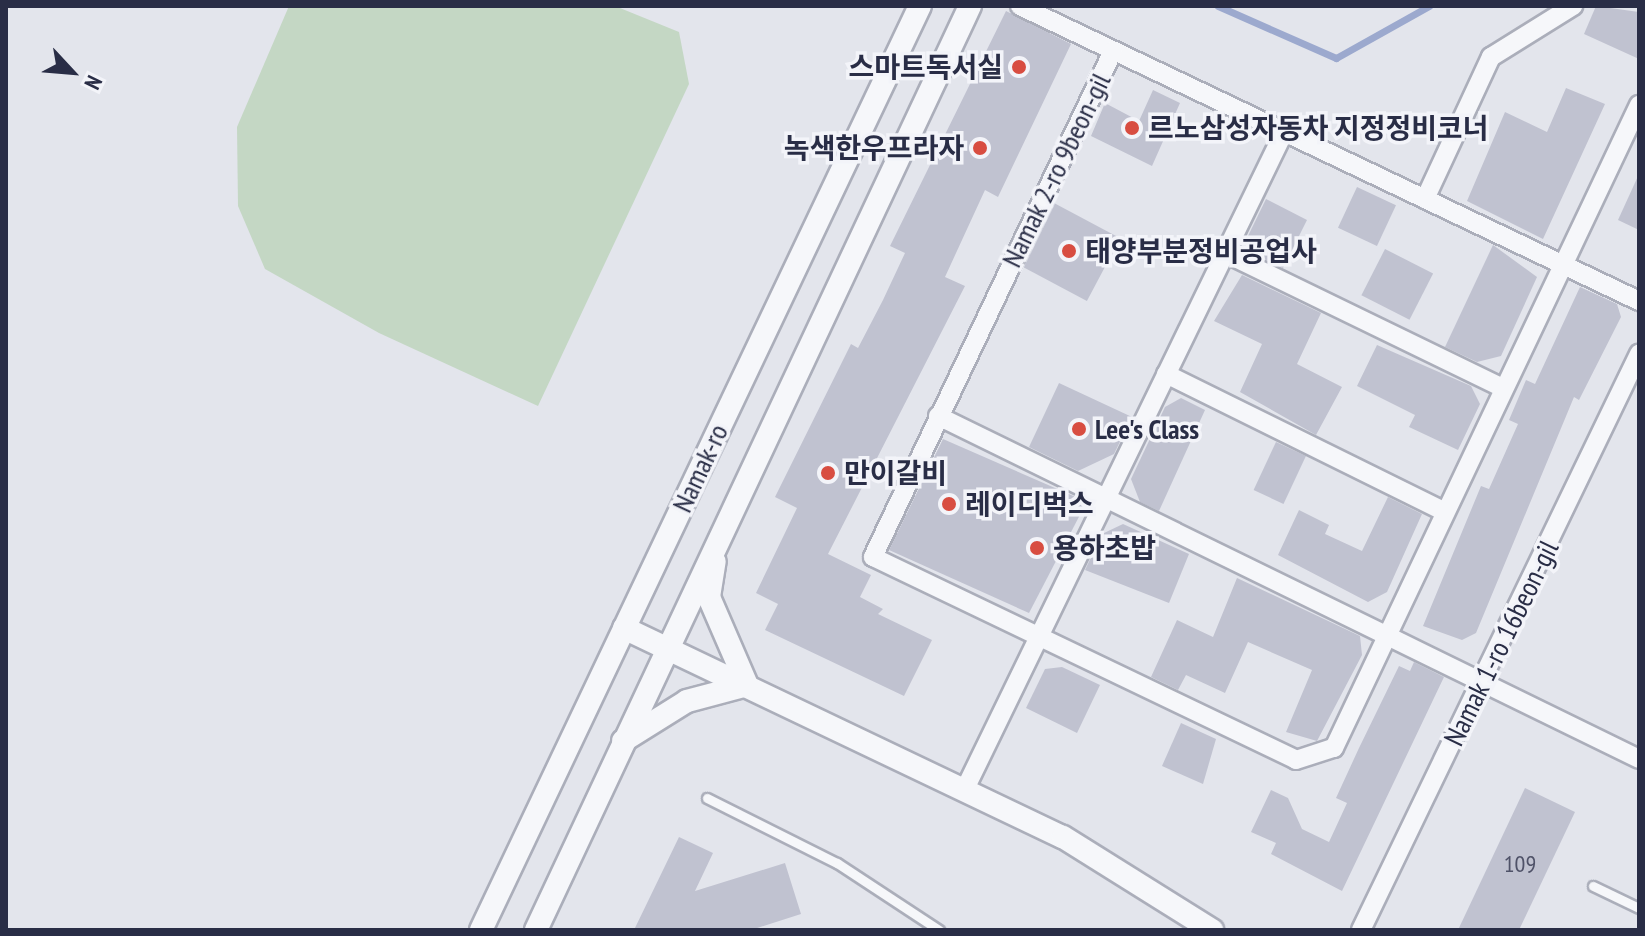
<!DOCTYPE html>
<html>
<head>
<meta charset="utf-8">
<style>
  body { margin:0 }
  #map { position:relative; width:1645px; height:936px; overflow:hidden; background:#e3e5ec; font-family:"PT Sans Narrow","Noto Sans KR",sans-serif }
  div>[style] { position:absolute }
  .green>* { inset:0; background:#c4d7c4 }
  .stream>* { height:7px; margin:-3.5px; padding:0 3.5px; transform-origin:3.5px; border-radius:3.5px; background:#9ca9ce }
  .building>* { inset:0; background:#c0c2d0; transform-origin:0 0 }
  .roads { filter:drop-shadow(2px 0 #abaeba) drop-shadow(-2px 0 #abaeba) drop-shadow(0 2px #abaeba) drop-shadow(0 -2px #abaeba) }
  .service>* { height:9px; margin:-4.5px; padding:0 4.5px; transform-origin:4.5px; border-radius:4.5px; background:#f6f7fa }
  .minor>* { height:18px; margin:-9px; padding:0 9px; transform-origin:9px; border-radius:9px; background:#f6f7fa }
  .tertiary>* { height:22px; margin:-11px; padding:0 11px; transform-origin:11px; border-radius:11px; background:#f6f7fa }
  .dots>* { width:22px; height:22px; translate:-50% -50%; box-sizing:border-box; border:4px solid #f3f4f9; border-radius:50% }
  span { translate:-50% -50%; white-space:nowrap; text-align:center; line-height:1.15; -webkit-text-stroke:7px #f3f4f9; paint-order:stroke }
  .number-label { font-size:24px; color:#4f5268 }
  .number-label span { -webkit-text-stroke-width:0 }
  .poi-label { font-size:28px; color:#292d46; font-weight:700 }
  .right { translate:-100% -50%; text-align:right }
  .left { translate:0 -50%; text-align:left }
  .street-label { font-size:28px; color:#292d46 }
  .frame { position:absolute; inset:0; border:8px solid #292d46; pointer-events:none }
  .north { position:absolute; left:32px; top:32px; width:80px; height:80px; -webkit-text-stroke:6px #f3f4f9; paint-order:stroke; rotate:116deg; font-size:22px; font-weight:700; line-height:32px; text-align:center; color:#292d46 }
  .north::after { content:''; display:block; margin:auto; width:28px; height:36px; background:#292d46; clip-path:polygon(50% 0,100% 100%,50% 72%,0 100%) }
</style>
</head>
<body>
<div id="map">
  <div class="green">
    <i style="clip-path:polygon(289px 6px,615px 6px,679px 32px,689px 84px,538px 406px,379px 333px,265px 269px,238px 206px,237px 127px)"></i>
  </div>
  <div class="stream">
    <i style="left:1218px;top:6px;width:129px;rotate:23.8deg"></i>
    <i style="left:1336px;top:58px;width:107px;rotate:-29.2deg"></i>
  </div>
  <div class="building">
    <i style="clip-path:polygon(1596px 6px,1639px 12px,1639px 59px,1584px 34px)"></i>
    <i style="clip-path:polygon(1006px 11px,1071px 44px,998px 197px,985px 190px,945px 277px,965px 286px,828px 554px,871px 575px,860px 597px,883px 609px,878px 614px,932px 640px,904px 696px,765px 630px,778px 604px,756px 593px,797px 508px,775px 497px,851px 344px,858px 348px,883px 300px,905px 253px,890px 246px)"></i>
    <i style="clip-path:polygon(1566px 88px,1605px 104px,1543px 239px,1467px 201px,1505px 112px,1547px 132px)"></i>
    <i style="clip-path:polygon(1153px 90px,1180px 103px,1152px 166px,1091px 136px,1105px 103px,1139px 121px)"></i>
    <i style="clip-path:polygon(1639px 174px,1639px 230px,1618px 220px)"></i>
    <i style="left:1357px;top:187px;width:43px;height:45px;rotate:25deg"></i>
    <i style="clip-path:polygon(1266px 199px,1307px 220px,1283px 268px,1258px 256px,1248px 236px)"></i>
    <i style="left:1054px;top:203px;width:75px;height:71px;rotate:28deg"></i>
    <i style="clip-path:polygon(1493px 245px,1537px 277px,1501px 356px,1477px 362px,1445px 347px)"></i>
    <i style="left:1385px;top:249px;width:54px;height:52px;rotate:27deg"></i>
    <i style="clip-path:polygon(1242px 275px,1321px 313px,1297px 364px,1342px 387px,1316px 435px,1240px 392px,1262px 344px,1214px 321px)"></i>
    <i style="clip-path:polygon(1580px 287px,1617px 304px,1621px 317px,1579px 400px,1574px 397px,1476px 633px,1462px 640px,1423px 626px,1481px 486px,1489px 489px,1518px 424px,1509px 420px,1526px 380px,1535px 384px)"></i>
    <i style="clip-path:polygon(1377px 345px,1471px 386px,1480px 404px,1458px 450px,1409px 427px,1415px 415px,1357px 386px)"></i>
    <i style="clip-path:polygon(1059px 383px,1132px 417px,1114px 454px,1078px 471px,1029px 447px)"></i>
    <i style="clip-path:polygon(1181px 398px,1205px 410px,1159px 511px,1140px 502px,1131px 479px,1165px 407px)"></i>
    <i style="clip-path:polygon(943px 439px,1078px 498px,1083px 509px,1029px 613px,889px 550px)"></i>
    <i style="left:1276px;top:442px;width:33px;height:53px;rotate:25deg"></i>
    <i style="clip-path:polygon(1388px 497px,1422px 514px,1387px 592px,1368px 602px,1278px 555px,1299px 510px,1329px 525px,1325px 534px,1362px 551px)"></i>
    <i style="clip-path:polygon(1123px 524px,1189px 554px,1169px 603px,1085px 570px,1102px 534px)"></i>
    <i style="clip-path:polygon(1237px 578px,1360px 636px,1362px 655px,1317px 741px,1286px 732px,1312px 670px,1248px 642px,1225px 693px,1186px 675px,1178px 690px,1151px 677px,1177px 620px,1213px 637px)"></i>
    <i style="clip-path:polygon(1414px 662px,1444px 677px,1342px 891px,1271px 854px,1276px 843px,1251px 832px,1271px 790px,1288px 798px,1302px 829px,1329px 842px,1347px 803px,1336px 798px,1359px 748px,1399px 666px,1410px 671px)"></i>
    <i style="clip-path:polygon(1062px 667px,1100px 685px,1077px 733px,1026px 708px,1045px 669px)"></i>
    <i style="clip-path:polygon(1181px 723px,1216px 739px,1203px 784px,1162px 766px)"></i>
    <i style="clip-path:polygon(1525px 788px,1575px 812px,1519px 930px,1458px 930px)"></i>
    <i style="clip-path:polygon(679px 837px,713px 853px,695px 891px,785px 863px,801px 914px,751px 930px,634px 930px)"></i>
  </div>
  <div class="roads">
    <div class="service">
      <i style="left:707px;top:798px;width:145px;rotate:26.6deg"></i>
      <i style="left:837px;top:863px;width:122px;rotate:33.3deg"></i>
      <i style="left:1593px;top:886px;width:51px;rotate:25.6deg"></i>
    </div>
    <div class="minor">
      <i style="left:1020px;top:6px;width:686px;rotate:25.48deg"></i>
      <i style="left:1113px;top:51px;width:560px;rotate:115.38deg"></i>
      <i style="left:873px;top:557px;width:469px;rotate:25.6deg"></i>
      <i style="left:1296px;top:760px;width:40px;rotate:-18deg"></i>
      <i style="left:1334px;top:748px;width:712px;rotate:-64.62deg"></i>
      <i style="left:1425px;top:199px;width:157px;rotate:-65.1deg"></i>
      <i style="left:1491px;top:57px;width:97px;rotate:-31.9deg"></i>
      <i style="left:1225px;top:253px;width:309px;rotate:25.9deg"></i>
      <i style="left:1166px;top:374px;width:309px;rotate:26.3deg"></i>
      <i style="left:938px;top:416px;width:780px;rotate:26.07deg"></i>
      <i style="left:965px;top:789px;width:730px;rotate:-64.1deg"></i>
      <i style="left:1361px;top:930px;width:640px;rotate:-64.24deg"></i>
    </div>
    <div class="tertiary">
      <i style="left:624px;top:628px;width:486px;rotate:25.5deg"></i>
      <i style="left:1063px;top:837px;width:176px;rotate:32deg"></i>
      <i style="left:623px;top:741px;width:75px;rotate:-32deg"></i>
      <i style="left:687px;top:701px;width:62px;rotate:-14.9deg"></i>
      <i style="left:747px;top:685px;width:96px;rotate:-113.4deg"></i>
      <i style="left:709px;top:597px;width:36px;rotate:-81deg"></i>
      <i style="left:481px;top:930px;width:1023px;rotate:-64.59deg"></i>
      <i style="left:536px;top:930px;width:1021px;rotate:-64.84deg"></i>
    </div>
  </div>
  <div class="dots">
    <i style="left:1019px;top:67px;background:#d84d41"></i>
    <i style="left:1132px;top:128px;background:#d84d41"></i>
    <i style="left:980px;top:148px;background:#d84d41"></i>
    <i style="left:1069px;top:251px;background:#d84d41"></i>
    <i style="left:1079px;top:429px;background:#d84d41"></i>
    <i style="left:828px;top:473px;background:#d84d41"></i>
    <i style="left:949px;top:504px;background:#d84d41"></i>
    <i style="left:1037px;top:548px;background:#d84d41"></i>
  </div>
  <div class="number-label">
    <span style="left:1520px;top:864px">109</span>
  </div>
  <div class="poi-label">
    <span class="right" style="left:1003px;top:67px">스마트독서실</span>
    <span class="left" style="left:1148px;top:128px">르노삼성자동차 지정정비코너</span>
    <span class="right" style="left:964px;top:148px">녹색한우프라자</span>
    <span class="left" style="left:1085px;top:251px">태양부분정비공업사</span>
    <span class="left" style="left:1095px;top:429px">Lee's Class</span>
    <span class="left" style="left:844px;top:473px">만이갈비</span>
    <span class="left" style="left:965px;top:504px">레이디벅스</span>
    <span class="left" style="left:1053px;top:548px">용하초밥</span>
  </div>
  <div class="street-label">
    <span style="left:1056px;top:170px;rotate:-64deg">Namak 2-ro 9beon-gil</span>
    <span style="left:700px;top:468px;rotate:-65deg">Namak-ro</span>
    <span style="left:1501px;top:643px;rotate:-64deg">Namak 1-ro 16beon-gil</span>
  </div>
  <div class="frame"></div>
  <div class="north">N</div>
</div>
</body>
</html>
